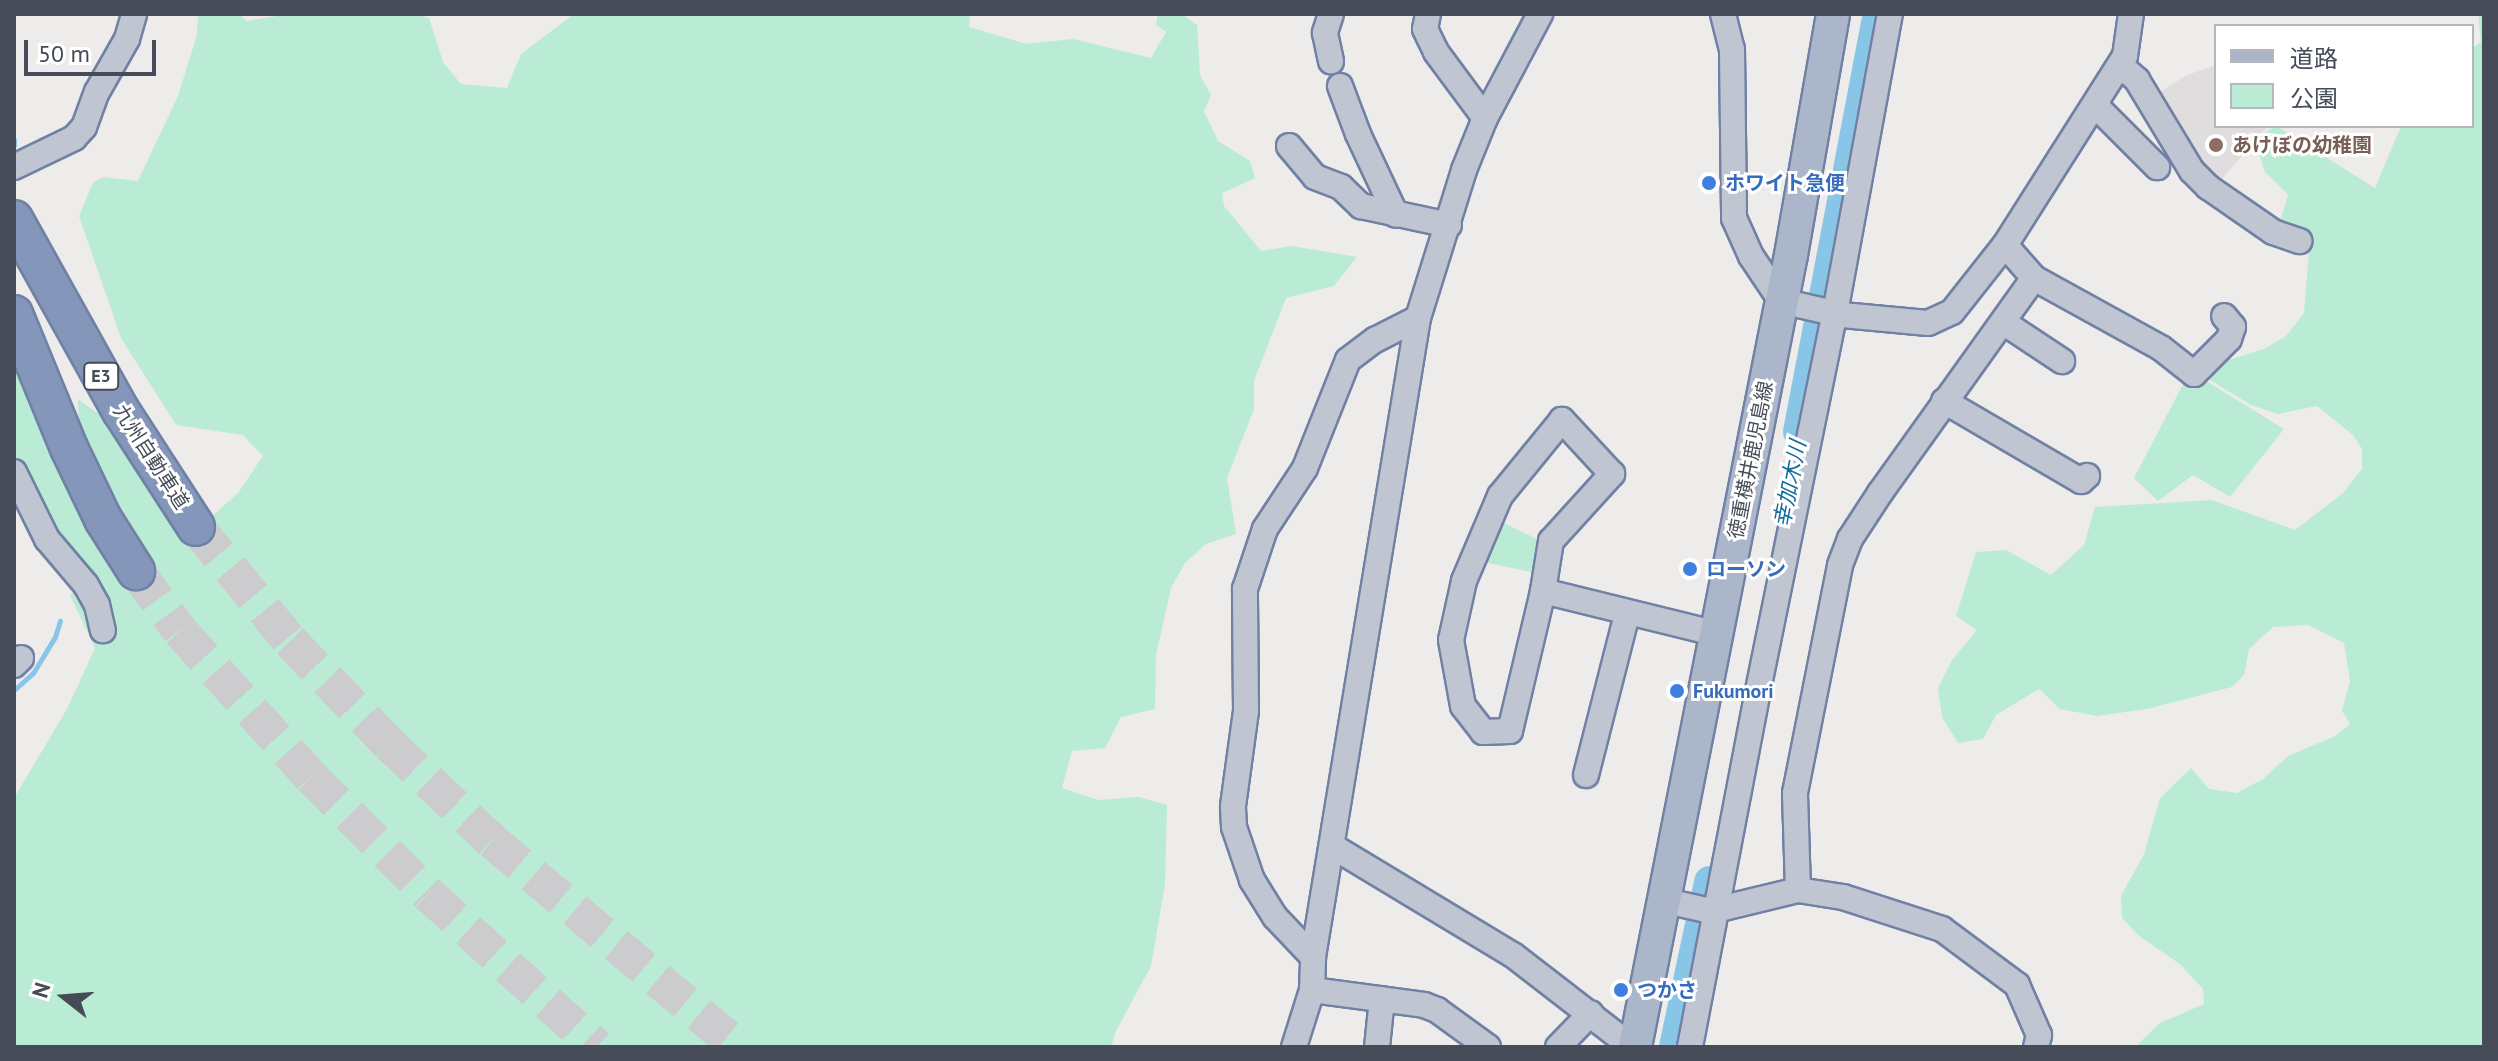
<!DOCTYPE html>
<html>
<head>
<meta charset="utf-8">
<style>
  body { margin:0 }
  #map { position:relative; width:2498px; height:1061px; overflow:hidden; background:#eeeceb; font-family:"PT Sans","Noto Sans JP",sans-serif }
  div>[style] { position:absolute }
  .education>* { inset:0; background:#dfdddd }
  .green>* { inset:0; background:#baebd4 }
  .stream>* { height:5px; margin:-2.5px; padding:0 2.5px; transform-origin:2.5px; border-radius:2.5px; background:#89c5e7 }
  .river>* { height:32px; margin:-16px; padding:0 16px; transform-origin:16px; border-radius:16px; background:#89c5e7 }
  .highway-tunnel>* { height:36px; margin-top:-18px; transform-origin:0; background:repeating-linear-gradient(90deg,#ccccce 0 36px,transparent 0 54px) }
  .roads { filter:drop-shadow(2px 0 #7081a5) drop-shadow(-2px 0 #7081a5) drop-shadow(0 2px #7081a5) drop-shadow(0 -2px #7081a5) }
  .minor>* { height:24px; margin:-12px; padding:0 12px; transform-origin:12px; border-radius:12px; background:#bfc5d1 }
  .major>* { height:32px; margin:-16px; padding:0 16px; transform-origin:16px; border-radius:16px; background:#acb6ca }
  .highway>* { height:36px; margin:-18px; padding:0 18px; transform-origin:18px; border-radius:18px; background:#8496b9 }
  .dots>* { width:22px; height:22px; translate:-50% -50%; box-sizing:border-box; border:4px solid #fff; border-radius:50% }
  span { translate:-50% -50%; white-space:nowrap; text-align:center; line-height:1.15; -webkit-text-stroke:6px #fff; paint-order:stroke }
  .shield-label span { padding:2px 6px; background:#fff; border:2px solid; border-radius:6px; -webkit-text-stroke-width:0 }
  .shield-label { font-size:18px; color:#454c58; font-weight:700 }
  .education-label { font-size:20px; color:#785e54; font-weight:700 }
  .left { translate:0 -50%; text-align:left }
  .shop-label { font-size:20px; color:#366cbe; font-weight:700 }
  .street-label { font-size:20px; color:#454c58 }
  .water-label { font-size:22px; color:#126c9e; font-style:italic }
  .frame { position:absolute; inset:0; border:16px solid #454c58; pointer-events:none }
  .legend { position:absolute; left:2214px; top:24px; width:260px; height:104px; box-sizing:border-box; background:#fff; border:2px solid #b5b7bc; margin:0; padding:10px 14px; list-style:none; font-size:24px; color:#454c58 }
  .legend li { display:flex; align-items:center; gap:16px; height:40px }
  .legend b { width:40px; border:2px solid #b5b7bc }
  .north { position:absolute; left:24px; top:957px; width:80px; height:80px; -webkit-text-stroke:6px #fff; paint-order:stroke; rotate:287deg; font-size:22px; font-weight:700; line-height:32px; text-align:center; color:#454c58 }
  .north::after { content:''; display:block; margin:auto; width:28px; height:36px; background:#454c58; clip-path:polygon(50% 0,100% 100%,50% 72%,0 100%) }
  .scale { position:absolute; left:24px; top:40px; width:132px; height:36px; box-sizing:border-box; border:4px solid #454c58; border-top:0; padding-left:10px; font-size:24px; line-height:28px; white-space:nowrap; color:#454c58; -webkit-text-stroke:6px #fff; paint-order:stroke }
</style>
</head>
<body>
<div id="map">
  <div class="education">
    <i style="clip-path:polygon(2216px 65px,2216px 126px,2268px 126px,2213px 189px,2152px 97px,2187px 75px)"></i>
  </div>
  <div class="green">
    <i style="clip-path:polygon(198px 14px,240px 14px,246px 21px,289px 14px,413px 14px,429px 18px,443px 62px,461px 84px,507px 88px,521px 54px,574px 14px,970px 14px,969px 27px,1026px 44px,1073px 39px,1151px 58px,1166px 32px,1156px 25px,1158px 14px,1182px 14px,1197px 25px,1200px 75px,1211px 95px,1204px 111px,1218px 141px,1250px 161px,1255px 178px,1222px 193px,1224px 206px,1261px 251px,1292px 246px,1357px 257px,1334px 286px,1286px 298px,1254px 381px,1254px 409px,1227px 478px,1236px 534px,1206px 544px,1185px 563px,1171px 588px,1156px 655px,1155px 709px,1121px 717px,1105px 748px,1072px 751px,1062px 788px,1098px 800px,1139px 797px,1167px 805px,1165px 885px,1151px 966px,1116px 1031px,1111px 1047px,14px 1047px,14px 798px,67px 709px,95px 648px,70px 595px,89px 576px,52px 535px,14px 455px,14px 353px,79px 441px,78px 399px,110px 422px,209px 519px,238px 493px,263px 456px,243px 435px,176px 425px,121px 338px,79px 216px,93px 183px,103px 177px,138px 181px,178px 96px,197px 35px)"></i>
    <i style="clip-path:polygon(2478px 14px,2484px 14px,2484px 1047px,2135px 1047px,2160px 1023px,2204px 1004px,2203px 989px,2181px 965px,2138px 935px,2122px 918px,2121px 896px,2144px 854px,2160px 798px,2191px 768px,2209px 789px,2237px 793px,2263px 779px,2288px 756px,2335px 736px,2350px 724px,2342px 711px,2350px 681px,2344px 643px,2308px 625px,2273px 627px,2249px 649px,2244px 675px,2232px 687px,2147px 709px,2097px 716px,2060px 709px,2039px 689px,1996px 715px,1983px 739px,1958px 743px,1942px 717px,1938px 688px,1952px 660px,1977px 630px,1956px 616px,1976px 552px,2006px 550px,2051px 575px,2084px 545px,2095px 507px,2212px 500px,2295px 530px,2343px 493px,2362px 469px,2362px 449px,2353px 435px,2317px 406px,2278px 414px,2251px 405px,2210px 380px,2219px 363px,2264px 349px,2286px 336px,2304px 313px,2309px 251px,2276px 235px,2288px 195px,2265px 172px,2254px 139px,2276px 126px,2375px 188px,2401px 126px,2472px 126px,2472px 48px,2481px 42px)"></i>
    <i style="clip-path:polygon(2190px 371px,2284px 429px,2230px 497px,2193px 475px,2158px 501px,2134px 478px)"></i>
    <i style="clip-path:polygon(1498px 520px,1543px 542px,1536px 573px,1483px 562px)"></i>
  </div>
  <div class="stream">
    <i style="left:14px;top:140px;width:5px;rotate:90deg"></i>
    <i style="left:14px;top:690px;width:25px;rotate:-42deg"></i>
    <i style="left:33px;top:673px;width:42px;rotate:-58.6deg"></i>
    <i style="left:55px;top:637px;width:17px;rotate:-73deg"></i>
  </div>
  <div class="river">
    <i style="left:1799px;top:432px;width:417px;rotate:-79.2deg"></i>
    <i style="left:1675px;top:1047px;width:169px;rotate:-78deg"></i>
  </div>
  <div class="highway-tunnel">
    <i style="left:196px;top:527px;width:148px;rotate:50.5deg"></i>
    <i style="left:290px;top:641px;width:143px;rotate:46.1deg"></i>
    <i style="left:389px;top:744px;width:141px;rotate:43.3deg"></i>
    <i style="left:492px;top:841px;width:321px;rotate:39.9deg"></i>
    <i style="left:136px;top:571px;width:74px;rotate:53.7deg"></i>
    <i style="left:180px;top:631px;width:196px;rotate:48.1deg"></i>
    <i style="left:311px;top:777px;width:165px;rotate:45deg"></i>
    <i style="left:428px;top:894px;width:228px;rotate:42.2deg"></i>
  </div>
  <div class="roads">
    <div class="minor">
      <i style="left:1331px;top:14px;width:20px;rotate:108deg"></i>
      <i style="left:1325px;top:33px;width:29px;rotate:78deg"></i>
      <i style="left:1428px;top:14px;width:15px;rotate:101deg"></i>
      <i style="left:1425px;top:29px;width:25px;rotate:64deg"></i>
      <i style="left:1436px;top:52px;width:82px;rotate:53.4deg"></i>
      <i style="left:1723px;top:14px;width:36px;rotate:76deg"></i>
      <i style="left:1732px;top:49px;width:169px;rotate:89.3deg"></i>
      <i style="left:1734px;top:218px;width:42px;rotate:65.9deg"></i>
      <i style="left:1751px;top:256px;width:54px;rotate:56.3deg"></i>
      <i style="left:1781px;top:301px;width:63px;rotate:12.9deg"></i>
      <i style="left:1842px;top:315px;width:86px;rotate:5.3deg"></i>
      <i style="left:1928px;top:323px;width:26px;rotate:-25deg"></i>
      <i style="left:1952px;top:312px;width:85px;rotate:-51.7deg"></i>
      <i style="left:2005px;top:245px;width:224px;rotate:-57.6deg"></i>
      <i style="left:2125px;top:56px;width:42px;rotate:-81.9deg"></i>
      <i style="left:2120px;top:65px;width:23px;rotate:41deg"></i>
      <i style="left:2137px;top:80px;width:106px;rotate:58.9deg"></i>
      <i style="left:2192px;top:171px;width:23px;rotate:45deg"></i>
      <i style="left:2208px;top:187px;width:79px;rotate:34.7deg"></i>
      <i style="left:2273px;top:232px;width:28px;rotate:19deg"></i>
      <i style="left:1340px;top:86px;width:51px;rotate:69.4deg"></i>
      <i style="left:1358px;top:134px;width:89px;rotate:64.9deg"></i>
      <i style="left:2095px;top:105px;width:88px;rotate:45deg"></i>
      <i style="left:1289px;top:146px;width:40px;rotate:50deg"></i>
      <i style="left:1315px;top:177px;width:28px;rotate:21deg"></i>
      <i style="left:1341px;top:187px;width:28px;rotate:44deg"></i>
      <i style="left:1361px;top:206px;width:90px;rotate:12.2deg"></i>
      <i style="left:14px;top:167px;width:67px;rotate:-25.8deg"></i>
      <i style="left:74px;top:138px;width:15px;rotate:-48deg"></i>
      <i style="left:84px;top:127px;width:37px;rotate:-70deg"></i>
      <i style="left:97px;top:92px;width:61px;rotate:-60.5deg"></i>
      <i style="left:127px;top:39px;width:26px;rotate:-74deg"></i>
      <i style="left:2034px;top:278px;width:145px;rotate:28.9deg"></i>
      <i style="left:2161px;top:348px;width:42px;rotate:38.2deg"></i>
      <i style="left:2194px;top:374px;width:49px;rotate:-45deg"></i>
      <i style="left:2229px;top:339px;width:13px;rotate:-72deg"></i>
      <i style="left:2233px;top:327px;width:14px;rotate:-129deg"></i>
      <i style="left:2003px;top:322px;width:71px;rotate:33.5deg"></i>
      <i style="left:1944px;top:401px;width:159px;rotate:30.3deg"></i>
      <i style="left:2081px;top:481px;width:8px;rotate:-40deg"></i>
      <i style="left:14px;top:472px;width:75px;rotate:63.8deg"></i>
      <i style="left:47px;top:539px;width:60px;rotate:49.7deg"></i>
      <i style="left:86px;top:585px;width:23px;rotate:61deg"></i>
      <i style="left:97px;top:605px;width:26px;rotate:77deg"></i>
      <i style="left:1543px;top:591px;width:51px;rotate:-80.9deg"></i>
      <i style="left:1551px;top:541px;width:91px;rotate:-47.7deg"></i>
      <i style="left:1612px;top:474px;width:74px;rotate:-132.8deg"></i>
      <i style="left:1562px;top:420px;width:98px;rotate:129.2deg"></i>
      <i style="left:1500px;top:496px;width:92px;rotate:113deg"></i>
      <i style="left:1464px;top:581px;width:60px;rotate:102.4deg"></i>
      <i style="left:1451px;top:640px;width:67px;rotate:79.7deg"></i>
      <i style="left:1463px;top:706px;width:33px;rotate:52deg"></i>
      <i style="left:1483px;top:732px;width:27px;rotate:-2deg"></i>
      <i style="left:1510px;top:731px;width:144px;rotate:-76.7deg"></i>
      <i style="left:1543px;top:591px;width:180px;rotate:13.8deg"></i>
      <i style="left:14px;top:665px;width:10px;rotate:-45deg"></i>
      <i style="left:1586px;top:775px;width:166px;rotate:-75.7deg"></i>
      <i style="left:1332px;top:846px;width:211px;rotate:31.1deg"></i>
      <i style="left:1513px;top:955px;width:150px;rotate:37.7deg"></i>
      <i style="left:1798px;top:890px;width:97px;rotate:-91.8deg"></i>
      <i style="left:1795px;top:793px;width:232px;rotate:-78.8deg"></i>
      <i style="left:1840px;top:565px;width:28px;rotate:-69deg"></i>
      <i style="left:1850px;top:539px;width:55px;rotate:-56.9deg"></i>
      <i style="left:1880px;top:493px;width:264px;rotate:-54.4deg"></i>
      <i style="left:2034px;top:278px;width:44px;rotate:-131.3deg"></i>
      <i style="left:1666px;top:901px;width:46px;rotate:12.5deg"></i>
      <i style="left:1711px;top:911px;width:89px;rotate:-13.6deg"></i>
      <i style="left:1798px;top:890px;width:46px;rotate:8.8deg"></i>
      <i style="left:1843px;top:897px;width:104px;rotate:17.9deg"></i>
      <i style="left:1942px;top:929px;width:94px;rotate:36.7deg"></i>
      <i style="left:2017px;top:985px;width:55px;rotate:66.3deg"></i>
      <i style="left:2039px;top:1035px;width:12px;rotate:104deg"></i>
      <i style="left:1313px;top:957px;width:55px;rotate:-133.5deg"></i>
      <i style="left:1275px;top:917px;width:44px;rotate:-121.9deg"></i>
      <i style="left:1252px;top:880px;width:56px;rotate:-108.8deg"></i>
      <i style="left:1234px;top:827px;width:21px;rotate:-93deg"></i>
      <i style="left:1233px;top:806px;width:96px;rotate:-82.2deg"></i>
      <i style="left:1246px;top:711px;width:122px;rotate:-90.5deg"></i>
      <i style="left:1245px;top:589px;width:63px;rotate:-71.6deg"></i>
      <i style="left:1265px;top:529px;width:73px;rotate:-56.7deg"></i>
      <i style="left:1305px;top:468px;width:116px;rotate:-68.3deg"></i>
      <i style="left:1348px;top:360px;width:34px;rotate:-37deg"></i>
      <i style="left:1375px;top:340px;width:48px;rotate:-27.1deg"></i>
      <i style="left:1312px;top:990px;width:113px;rotate:7.6deg"></i>
      <i style="left:1424px;top:1005px;width:14px;rotate:21deg"></i>
      <i style="left:1437px;top:1010px;width:63px;rotate:36deg"></i>
      <i style="left:1294px;top:1047px;width:60px;rotate:-72.5deg"></i>
      <i style="left:1312px;top:990px;width:33px;rotate:-88deg"></i>
      <i style="left:1313px;top:957px;width:648px;rotate:-80.67deg"></i>
      <i style="left:1418px;top:318px;width:155px;rotate:-72.7deg"></i>
      <i style="left:1464px;top:170px;width:56px;rotate:-68deg"></i>
      <i style="left:1485px;top:118px;width:118px;rotate:-62.1deg"></i>
      <i style="left:1377px;top:1047px;width:48px;rotate:-84.1deg"></i>
      <i style="left:1558px;top:1047px;width:47px;rotate:-45.9deg"></i>
      <i style="left:1690px;top:1047px;width:353px;rotate:-79.2deg"></i>
      <i style="left:1756px;top:700px;width:395px;rotate:-78.5deg"></i>
      <i style="left:1835px;top:313px;width:304px;rotate:-79.6deg"></i>
    </div>
    <div class="major">
      <i style="left:1635px;top:1047px;width:807px;rotate:-78.86deg"></i>
      <i style="left:1791px;top:255px;width:245px;rotate:-80.1deg"></i>
    </div>
    <div class="highway">
      <i style="left:14px;top:219px;width:220px;rotate:60.9deg"></i>
      <i style="left:121px;top:411px;width:138px;rotate:57.1deg"></i>
      <i style="left:14px;top:314px;width:145px;rotate:67.7deg"></i>
      <i style="left:69px;top:448px;width:79px;rotate:64.4deg"></i>
      <i style="left:103px;top:519px;width:62px;rotate:57.6deg"></i>
    </div>
  </div>
  <div class="dots">
    <i style="left:2216px;top:145px;background:#8d6e63"></i>
    <i style="left:1709px;top:183px;background:#3f7fe0"></i>
    <i style="left:1690px;top:569px;background:#3f7fe0"></i>
    <i style="left:1677px;top:691px;background:#3f7fe0"></i>
    <i style="left:1621px;top:990px;background:#3f7fe0"></i>
  </div>
  <div class="shield-label">
    <span style="left:101px;top:376px">E3</span>
  </div>
  <div class="education-label">
    <span class="left" style="left:2232px;top:145px">あけぼの幼稚園</span>
  </div>
  <div class="shop-label">
    <span class="left" style="left:1725px;top:183px">ホワイト急便</span>
    <span class="left" style="left:1706px;top:569px">ローソン</span>
    <span class="left" style="left:1693px;top:691px">Fukumori</span>
    <span class="left" style="left:1637px;top:990px">つかさ</span>
  </div>
  <div class="street-label">
    <span style="left:151px;top:457px;rotate:57deg">九州自動車道</span>
    <span style="left:1751px;top:460px;rotate:-79deg">徳重横井鹿児島線</span>
  </div>
  <div class="water-label">
    <span style="left:1790px;top:484px;rotate:-79deg">幸加木川</span>
  </div>
  <div class="frame"></div>
  <ul class="legend">
  <li><b style="height:10px;background:#acb6ca"></b>道路</li>
  <li><b style="height:22px;background:#baebd4"></b>公園</li>
  </ul>
  <div class="north">N</div>
  <div class="scale">50 m</div>
</div>
</body>
</html>
